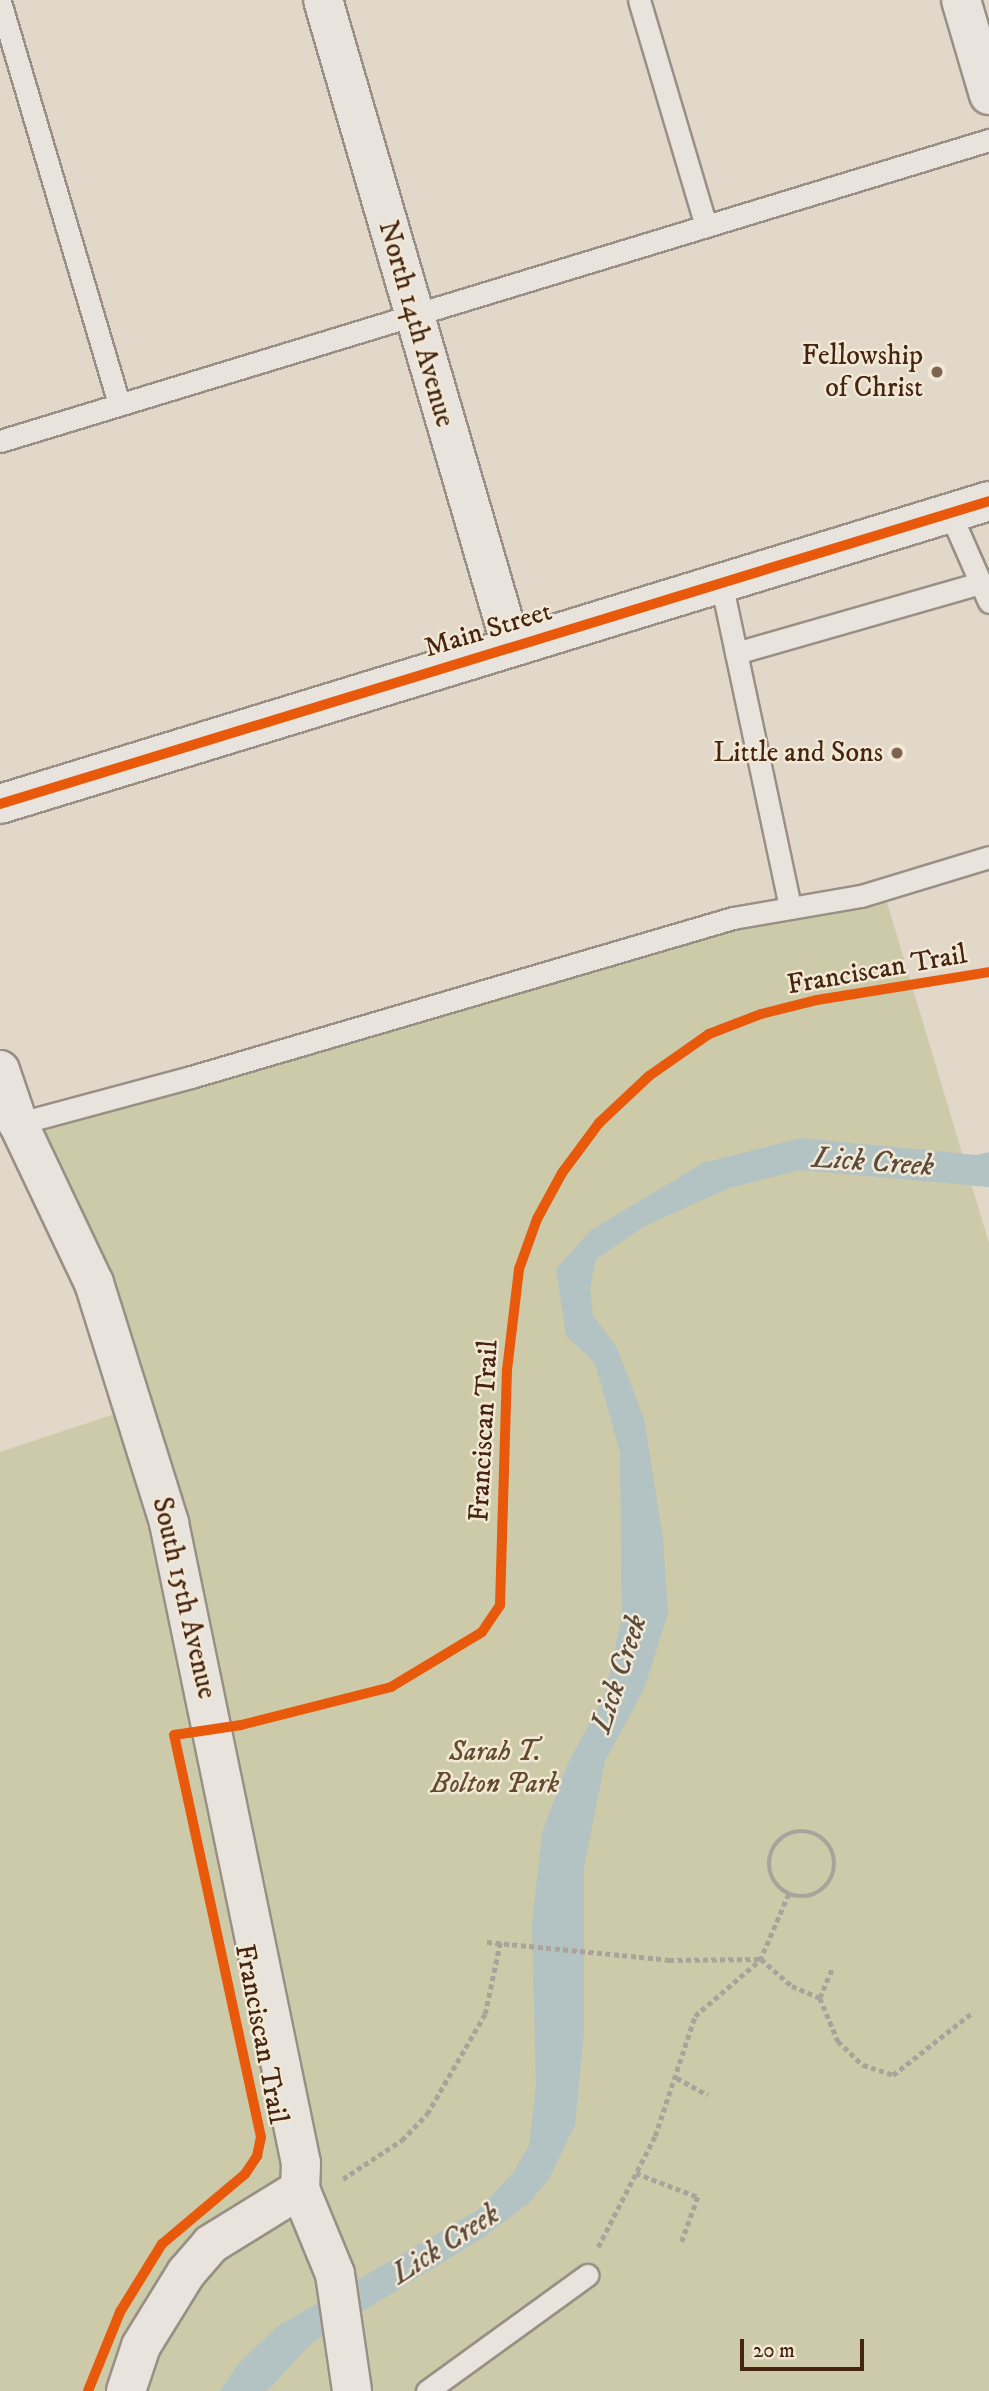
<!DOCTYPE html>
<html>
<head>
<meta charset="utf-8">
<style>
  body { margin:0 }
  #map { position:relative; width:989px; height:2391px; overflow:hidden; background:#e1d8ca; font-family:"IM FELL DW Pica",serif }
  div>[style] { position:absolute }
  .green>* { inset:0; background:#cdcaa9 }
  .water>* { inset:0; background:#b3c2c2 }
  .path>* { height:4.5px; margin-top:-2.25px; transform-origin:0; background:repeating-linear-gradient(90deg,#aba39b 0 5px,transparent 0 8.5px) }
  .path>.ring { margin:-2.25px; padding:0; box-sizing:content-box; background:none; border:4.5px solid #aba39b; border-radius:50% }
  .roads { filter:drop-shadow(2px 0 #998f85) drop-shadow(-2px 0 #998f85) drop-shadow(0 2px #998f85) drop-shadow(0 -2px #998f85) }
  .lane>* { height:21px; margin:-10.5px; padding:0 10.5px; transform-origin:10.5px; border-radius:10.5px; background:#e8e3dc }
  .street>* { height:38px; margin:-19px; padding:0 19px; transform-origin:19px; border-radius:19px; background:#e8e3dc }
  .secondary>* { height:38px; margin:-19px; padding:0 19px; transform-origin:19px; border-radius:19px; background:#e8e3dc }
  .cycleway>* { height:10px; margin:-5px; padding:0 5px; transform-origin:5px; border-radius:5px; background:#e8590c }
  .dots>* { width:19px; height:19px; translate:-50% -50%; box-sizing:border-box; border:4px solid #f2e8d6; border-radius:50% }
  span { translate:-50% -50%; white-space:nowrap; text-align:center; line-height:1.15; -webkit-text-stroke:5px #f2e8d6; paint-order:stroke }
  .street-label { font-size:28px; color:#452510 }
  .poi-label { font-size:28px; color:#452510 }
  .right { translate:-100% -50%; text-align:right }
  .park-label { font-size:28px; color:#634b30; font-style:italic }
  .water-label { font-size:30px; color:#5c4a3c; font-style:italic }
  .scale { position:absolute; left:740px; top:2339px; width:124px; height:32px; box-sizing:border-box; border:4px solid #452510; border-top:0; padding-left:9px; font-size:21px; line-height:24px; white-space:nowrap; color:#452510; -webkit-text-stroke:5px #f2e8d6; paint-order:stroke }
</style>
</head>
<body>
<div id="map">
  <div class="green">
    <i style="clip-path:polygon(883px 889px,989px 1243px,989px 2391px,0 2391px,0 1452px,136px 1407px,18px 1123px,733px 918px)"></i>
  </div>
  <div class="water">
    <i style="clip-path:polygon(801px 1138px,977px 1155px,989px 1152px,989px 1187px,800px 1170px,729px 1188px,645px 1226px,596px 1259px,590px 1288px,593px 1315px,617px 1348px,644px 1419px,663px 1538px,668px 1613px,644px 1689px,605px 1761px,584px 1867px,584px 2032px,575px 2125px,549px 2179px,529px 2203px,484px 2237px,313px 2342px,267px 2391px,220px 2391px,238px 2364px,278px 2326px,478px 2210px,512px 2174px,529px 2146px,536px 2085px,532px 1923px,542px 1833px,568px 1763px,604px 1697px,622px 1617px,620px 1452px,595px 1363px,566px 1336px,556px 1269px,591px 1230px,703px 1163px)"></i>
  </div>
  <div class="path">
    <i class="ring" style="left:769px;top:1831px;width:61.5px;height:61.5px"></i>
    <i style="left:789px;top:1894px;width:71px;rotate:113.3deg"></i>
    <i style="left:761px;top:1959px;width:41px;rotate:41.1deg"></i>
    <i style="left:792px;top:1986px;width:30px;rotate:23deg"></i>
    <i style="left:487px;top:1942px;width:183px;rotate:5.6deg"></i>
    <i style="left:669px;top:1960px;width:91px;rotate:-0.6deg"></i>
    <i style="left:832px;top:1970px;width:30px;rotate:113deg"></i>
    <i style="left:820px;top:1998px;width:47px;rotate:67.3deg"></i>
    <i style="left:838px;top:2041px;width:35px;rotate:44deg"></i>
    <i style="left:863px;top:2065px;width:32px;rotate:18deg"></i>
    <i style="left:893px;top:2075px;width:102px;rotate:-38.2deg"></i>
    <i style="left:677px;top:2078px;width:35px;rotate:29deg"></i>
    <i style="left:636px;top:2173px;width:66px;rotate:21.2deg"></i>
    <i style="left:698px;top:2197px;width:50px;rotate:109.9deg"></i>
    <i style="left:343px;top:2179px;width:71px;rotate:-33.5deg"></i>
    <i style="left:402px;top:2140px;width:36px;rotate:-46deg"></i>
    <i style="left:427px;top:2114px;width:116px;rotate:-59.9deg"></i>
    <i style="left:485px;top:2014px;width:73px;rotate:-78.1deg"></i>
    <i style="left:598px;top:2247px;width:125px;rotate:-62.8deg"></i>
    <i style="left:655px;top:2136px;width:126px;rotate:-71.6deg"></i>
    <i style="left:695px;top:2016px;width:87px;rotate:-40.8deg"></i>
  </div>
  <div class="roads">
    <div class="lane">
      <i style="left:639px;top:0;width:236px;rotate:73.5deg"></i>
      <i style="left:0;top:2px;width:420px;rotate:73.5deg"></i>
      <i style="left:0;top:441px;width:1034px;rotate:-16.93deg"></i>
      <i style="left:950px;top:513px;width:97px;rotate:66.3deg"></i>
      <i style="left:721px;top:582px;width:333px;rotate:78deg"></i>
      <i style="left:736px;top:653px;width:254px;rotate:-16deg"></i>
      <i style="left:9px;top:1126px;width:188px;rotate:-15.1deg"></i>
      <i style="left:191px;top:1077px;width:565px;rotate:-16.35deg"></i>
      <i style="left:733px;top:918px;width:130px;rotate:-9.8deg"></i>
      <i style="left:861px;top:896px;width:134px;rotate:-16.9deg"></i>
      <i style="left:427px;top:2391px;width:198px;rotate:-35.9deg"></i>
    </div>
    <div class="street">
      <i style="left:323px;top:0;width:673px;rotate:73.77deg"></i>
      <i style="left:0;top:1070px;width:56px;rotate:71.2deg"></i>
      <i style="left:18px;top:1123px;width:177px;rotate:64.6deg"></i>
      <i style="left:94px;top:1283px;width:251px;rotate:72.6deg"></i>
      <i style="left:169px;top:1523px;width:653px;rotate:78.35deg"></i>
      <i style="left:301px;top:2163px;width:26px;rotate:92deg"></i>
      <i style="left:300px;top:2189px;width:92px;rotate:67.6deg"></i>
      <i style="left:335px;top:2274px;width:118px;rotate:81.7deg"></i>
      <i style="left:126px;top:2391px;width:47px;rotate:-71.6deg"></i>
      <i style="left:141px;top:2346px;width:86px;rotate:-58.3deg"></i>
      <i style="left:186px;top:2273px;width:38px;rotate:-49deg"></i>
      <i style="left:211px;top:2244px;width:105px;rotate:-31.7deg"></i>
    </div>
    <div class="secondary">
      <i style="left:961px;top:0;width:99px;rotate:73.6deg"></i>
      <i style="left:0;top:804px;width:1034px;rotate:-17.03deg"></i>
    </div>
  </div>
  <div class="cycleway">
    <i style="left:0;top:804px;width:1034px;rotate:-17.03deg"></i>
    <i style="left:88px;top:2391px;width:85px;rotate:-67.9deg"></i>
    <i style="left:120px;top:2312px;width:80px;rotate:-58.3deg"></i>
    <i style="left:162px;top:2244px;width:109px;rotate:-40.1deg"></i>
    <i style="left:245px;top:2174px;width:22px;rotate:-56deg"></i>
    <i style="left:257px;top:2156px;width:19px;rotate:-78deg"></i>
    <i style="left:261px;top:2137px;width:411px;rotate:-102.2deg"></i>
    <i style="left:174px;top:1735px;width:68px;rotate:-8.5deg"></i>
    <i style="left:241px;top:1725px;width:155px;rotate:-14.2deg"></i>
    <i style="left:391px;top:1687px;width:106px;rotate:-31.1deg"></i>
    <i style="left:482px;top:1632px;width:32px;rotate:-56deg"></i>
    <i style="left:500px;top:1605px;width:235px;rotate:-88.3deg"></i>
    <i style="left:507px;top:1370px;width:102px;rotate:-83.2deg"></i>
    <i style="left:519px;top:1269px;width:53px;rotate:-70.2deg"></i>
    <i style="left:537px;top:1219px;width:52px;rotate:-61.5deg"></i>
    <i style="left:562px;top:1173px;width:62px;rotate:-53.5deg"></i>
    <i style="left:599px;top:1123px;width:69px;rotate:-43.2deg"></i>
    <i style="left:649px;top:1076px;width:73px;rotate:-35deg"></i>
    <i style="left:709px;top:1034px;width:56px;rotate:-21deg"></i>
    <i style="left:761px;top:1014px;width:58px;rotate:-14deg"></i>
    <i style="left:817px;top:1000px;width:174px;rotate:-9.2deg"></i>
  </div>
  <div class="dots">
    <i style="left:937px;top:372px;background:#7c6451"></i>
    <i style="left:897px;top:753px;background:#7c6451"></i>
  </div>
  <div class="street-label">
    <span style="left:416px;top:324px;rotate:74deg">North 14th Avenue</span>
    <span style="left:488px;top:630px;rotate:-17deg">Main Street</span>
    <span style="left:877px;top:970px;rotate:-10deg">Franciscan Trail</span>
    <span style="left:484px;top:1431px;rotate:-87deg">Franciscan Trail</span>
    <span style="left:184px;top:1598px;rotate:77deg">South 15th Avenue</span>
    <span style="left:261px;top:2034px;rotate:79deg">Franciscan Trail</span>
  </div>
  <div class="poi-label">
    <span class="right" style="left:923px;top:372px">Fellowship<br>of Christ</span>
    <span class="right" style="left:883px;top:753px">Little and Sons</span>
  </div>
  <div class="park-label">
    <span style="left:495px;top:1768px">Sarah T.<br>Bolton Park</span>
  </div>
  <div class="water-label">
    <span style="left:873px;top:1163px;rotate:4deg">Lick Creek</span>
    <span style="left:620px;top:1674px;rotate:-72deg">Lick Creek</span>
    <span style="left:446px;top:2245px;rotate:-33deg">Lick Creek</span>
  </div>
  <div class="scale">20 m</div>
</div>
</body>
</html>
